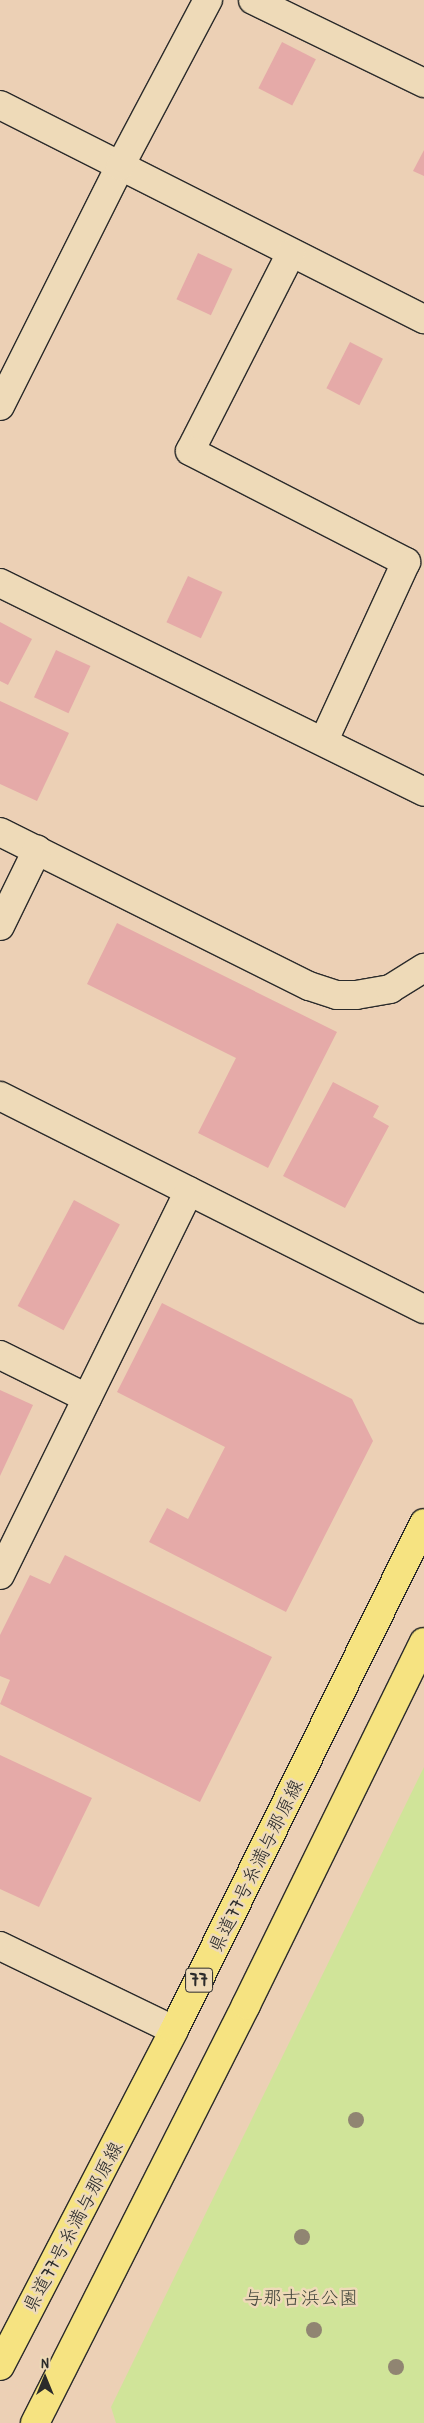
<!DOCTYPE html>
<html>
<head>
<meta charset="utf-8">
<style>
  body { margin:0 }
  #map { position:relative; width:424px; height:2423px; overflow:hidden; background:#ecd0b5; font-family:"Patrick Hand","Klee One",sans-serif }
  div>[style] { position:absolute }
  .green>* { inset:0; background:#d0e499 }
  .building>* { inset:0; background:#e5aaa8; transform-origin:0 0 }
  .roads { filter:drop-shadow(1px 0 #2b2b2b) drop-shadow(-1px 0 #2b2b2b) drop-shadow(0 1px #2b2b2b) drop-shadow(0 -1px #2b2b2b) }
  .minor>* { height:28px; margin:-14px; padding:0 14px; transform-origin:14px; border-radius:14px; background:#eedab8 }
  .major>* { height:28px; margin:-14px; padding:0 14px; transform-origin:14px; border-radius:14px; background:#f6e381 }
  .trees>* { width:16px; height:16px; margin:-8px; border-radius:50%; background:#908572 }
  span { translate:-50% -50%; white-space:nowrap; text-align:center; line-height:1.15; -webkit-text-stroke:5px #eedab8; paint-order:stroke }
  .shield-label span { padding:1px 4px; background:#eedab8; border:1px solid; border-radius:4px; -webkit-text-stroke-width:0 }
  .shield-label { font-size:18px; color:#2b2b2b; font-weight:700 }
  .street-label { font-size:19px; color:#2b2b2b }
  .park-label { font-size:19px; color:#44473c }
  .north { position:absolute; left:20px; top:2353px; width:50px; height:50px; -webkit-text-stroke:4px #eedab8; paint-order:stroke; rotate:0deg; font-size:14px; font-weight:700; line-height:20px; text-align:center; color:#2b2b2b }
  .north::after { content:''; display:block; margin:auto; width:18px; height:22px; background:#2b2b2b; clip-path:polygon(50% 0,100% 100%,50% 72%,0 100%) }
</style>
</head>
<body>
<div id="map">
  <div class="green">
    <i style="clip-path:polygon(424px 1767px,424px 2423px,116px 2423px,111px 2407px)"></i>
  </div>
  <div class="building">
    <i style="left:282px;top:42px;width:38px;height:52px;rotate:27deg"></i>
    <i style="clip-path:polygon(424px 150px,424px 176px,413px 171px)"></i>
    <i style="left:198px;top:253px;width:38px;height:51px;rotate:25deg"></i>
    <i style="left:350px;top:342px;width:37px;height:52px;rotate:27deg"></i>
    <i style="left:188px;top:576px;width:38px;height:51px;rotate:25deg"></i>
    <i style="clip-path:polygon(0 622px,32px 639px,8px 685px,0 681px)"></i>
    <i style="left:56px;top:650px;width:38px;height:52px;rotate:25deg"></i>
    <i style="clip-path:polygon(0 701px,69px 733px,37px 801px,0 784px)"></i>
    <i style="clip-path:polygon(117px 923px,337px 1032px,268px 1168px,198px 1133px,236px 1058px,87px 984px)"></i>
    <i style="clip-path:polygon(333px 1082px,379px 1106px,373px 1117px,389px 1126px,345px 1208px,283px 1176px)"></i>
    <i style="left:74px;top:1200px;width:52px;height:120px;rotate:28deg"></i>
    <i style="clip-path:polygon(162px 1303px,352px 1399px,373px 1441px,286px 1612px,149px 1542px,167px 1508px,188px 1519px,225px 1447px,117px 1392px)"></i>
    <i style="clip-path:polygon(0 1390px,33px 1405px,0 1476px)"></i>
    <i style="clip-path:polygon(65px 1555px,272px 1657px,200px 1802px,0 1704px,10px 1680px,0 1676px,0 1635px,30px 1575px,50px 1584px)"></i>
    <i style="clip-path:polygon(0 1755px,92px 1798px,39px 1907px,0 1889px)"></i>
  </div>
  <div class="roads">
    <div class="minor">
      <i style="left:253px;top:0;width:190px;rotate:25.9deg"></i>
      <i style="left:0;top:105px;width:475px;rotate:26.8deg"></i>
      <i style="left:291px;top:253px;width:222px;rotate:117deg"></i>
      <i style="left:190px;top:451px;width:243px;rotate:27.2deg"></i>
      <i style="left:406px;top:562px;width:196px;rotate:114.7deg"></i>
      <i style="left:0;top:406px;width:268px;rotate:-63.4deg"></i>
      <i style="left:120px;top:166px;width:188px;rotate:-62.1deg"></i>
      <i style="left:0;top:583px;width:473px;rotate:26.2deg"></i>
      <i style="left:0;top:832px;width:345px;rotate:26.5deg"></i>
      <i style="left:309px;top:986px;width:29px;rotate:18deg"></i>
      <i style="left:337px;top:995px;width:19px"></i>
      <i style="left:356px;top:995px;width:35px;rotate:-10deg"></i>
      <i style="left:390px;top:989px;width:40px;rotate:-32deg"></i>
      <i style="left:0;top:926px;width:85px;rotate:-64deg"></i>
      <i style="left:0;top:1096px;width:474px;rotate:26.7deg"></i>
      <i style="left:0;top:1355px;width:97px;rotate:26.3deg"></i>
      <i style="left:0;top:1575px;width:428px;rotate:-63.8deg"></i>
      <i style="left:0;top:1946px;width:193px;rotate:25.8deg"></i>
    </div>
    <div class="major">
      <i style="left:0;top:2366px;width:378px;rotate:-62.6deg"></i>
      <i style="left:174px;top:2030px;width:565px;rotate:-63.75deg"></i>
      <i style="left:35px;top:2423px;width:468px;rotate:-63.2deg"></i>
      <i style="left:246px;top:2005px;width:404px;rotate:-63.9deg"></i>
    </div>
  </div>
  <div class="trees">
    <i style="left:356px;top:2120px"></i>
    <i style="left:302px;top:2237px"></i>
    <i style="left:314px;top:2330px"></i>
    <i style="left:396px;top:2367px"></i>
  </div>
  <div class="shield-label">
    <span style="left:199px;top:1980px">77</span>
  </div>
  <div class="street-label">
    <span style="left:256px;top:1866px;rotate:-64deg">県道77号糸満与那原線</span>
    <span style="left:73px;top:2227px;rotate:-62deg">県道77号糸満与那原線</span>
  </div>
  <div class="park-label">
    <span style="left:301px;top:2298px">与那古浜公園</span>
  </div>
  <div class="north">N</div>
</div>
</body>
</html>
